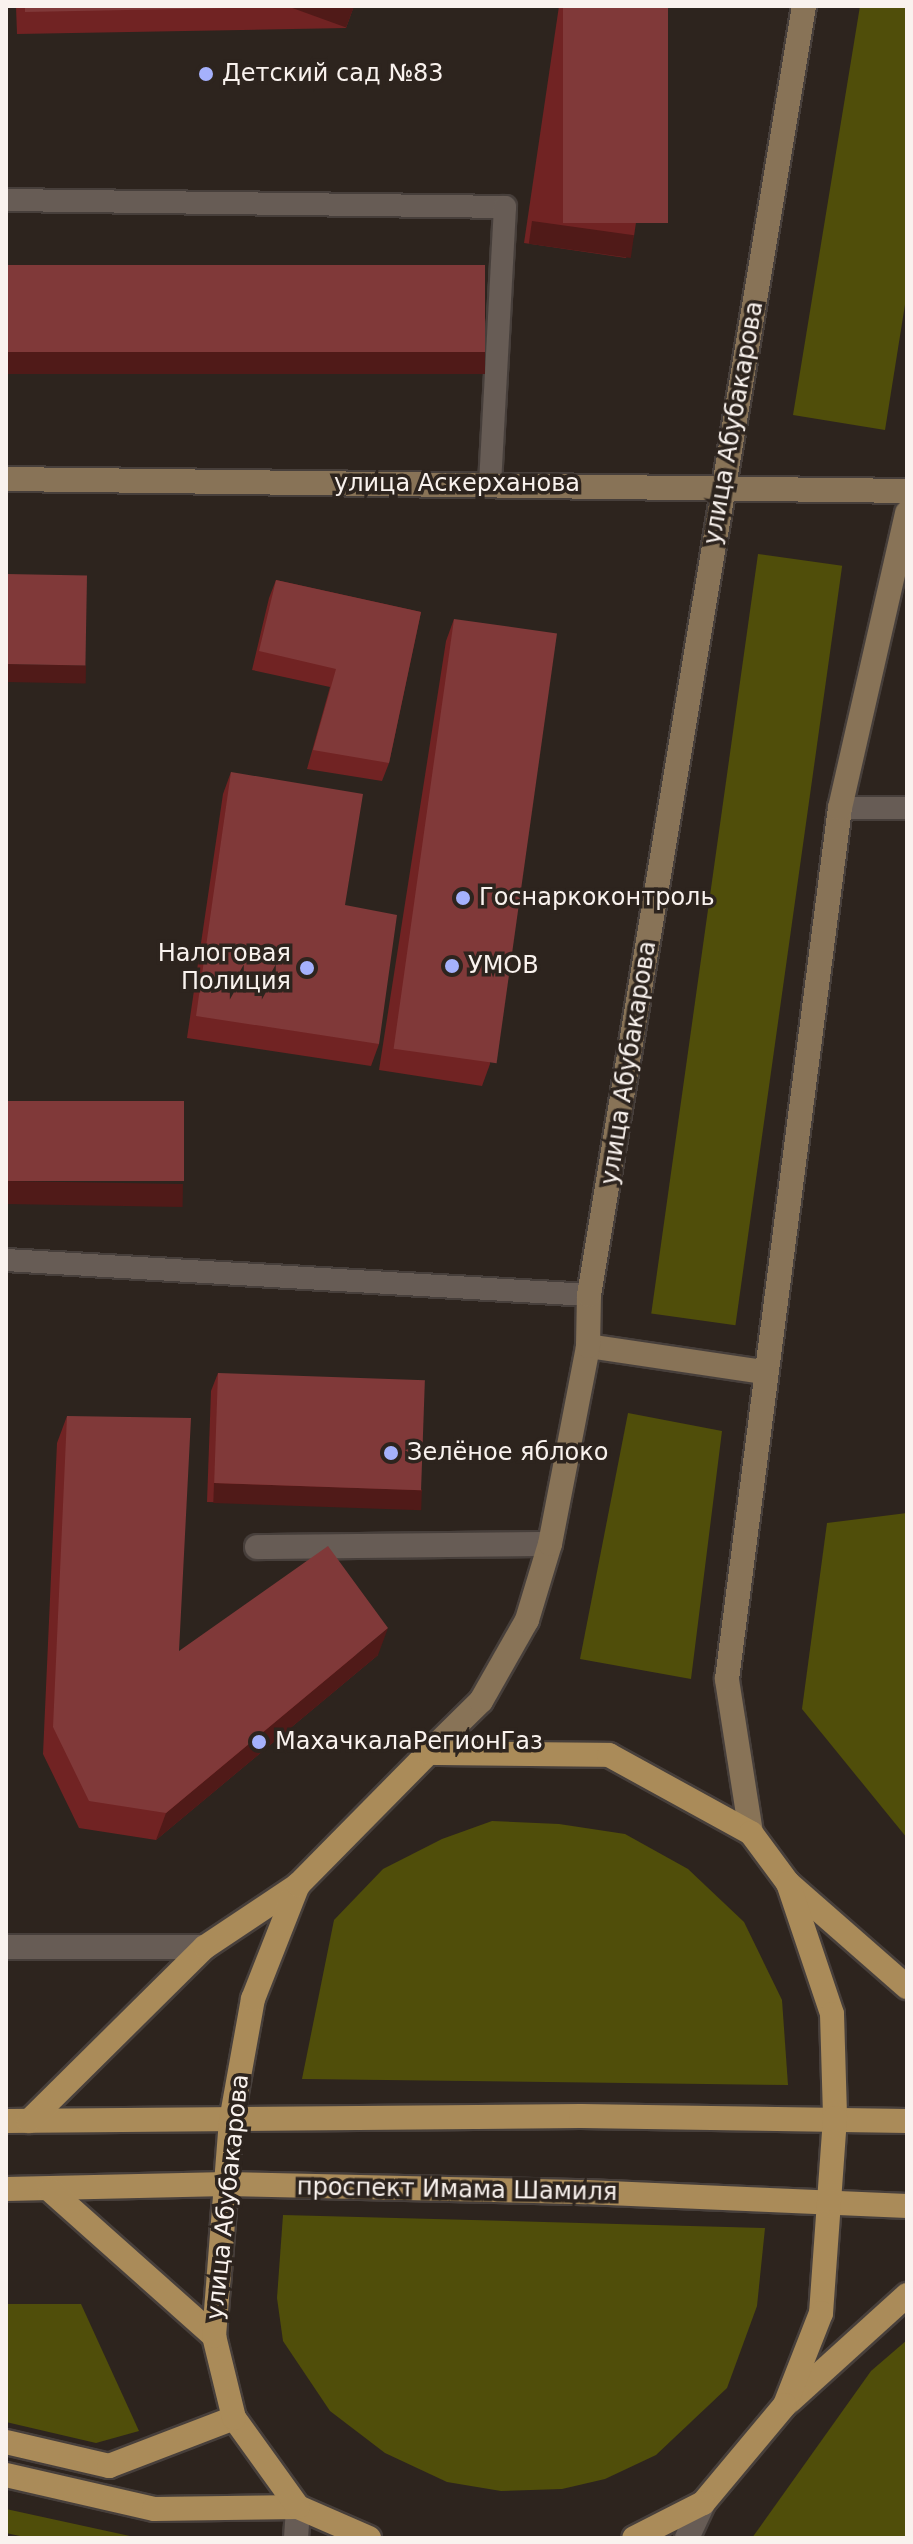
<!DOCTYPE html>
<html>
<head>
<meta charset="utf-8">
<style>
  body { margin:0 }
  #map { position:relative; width:913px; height:2544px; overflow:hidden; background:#2d241e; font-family:"DejaVu Sans",sans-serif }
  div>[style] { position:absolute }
  .green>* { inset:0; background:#504e0a; transform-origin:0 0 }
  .roads { filter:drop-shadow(2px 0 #473f3b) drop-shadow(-2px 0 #473f3b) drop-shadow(0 2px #473f3b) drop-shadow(0 -2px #473f3b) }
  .lane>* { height:22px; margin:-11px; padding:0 11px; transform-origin:11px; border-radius:11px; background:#675c55 }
  .street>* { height:24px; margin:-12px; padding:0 12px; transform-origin:12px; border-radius:12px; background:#675c55 }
  .secondary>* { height:24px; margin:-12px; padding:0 12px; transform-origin:12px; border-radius:12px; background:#887357 }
  .primary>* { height:24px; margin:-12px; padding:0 12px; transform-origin:12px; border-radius:12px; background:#aa8b59 }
  .wall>* { inset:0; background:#712323 }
  .shaded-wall>* { inset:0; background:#501a18; transform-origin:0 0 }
  .building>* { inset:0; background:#803939; transform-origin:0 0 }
  .dots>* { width:22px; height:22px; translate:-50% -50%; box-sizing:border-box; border:4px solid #2d241e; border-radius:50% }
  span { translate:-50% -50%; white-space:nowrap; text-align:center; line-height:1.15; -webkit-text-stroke:7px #2d241e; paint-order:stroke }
  .poi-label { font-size:24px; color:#f9f2ee }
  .left { translate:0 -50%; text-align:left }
  .right { translate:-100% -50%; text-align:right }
  .street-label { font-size:24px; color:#f9f2ee }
  .frame { position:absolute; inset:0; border:8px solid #f9f2ee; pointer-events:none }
</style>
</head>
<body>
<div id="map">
  <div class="green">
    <i style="clip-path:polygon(860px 6px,907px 6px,907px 292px,885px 430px,793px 415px)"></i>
    <i style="left:758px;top:554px;width:85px;height:767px;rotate:8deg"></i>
    <i style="clip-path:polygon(628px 1413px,722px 1431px,691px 1679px,580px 1659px)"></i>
    <i style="clip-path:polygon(907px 1513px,907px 1838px,802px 1709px,827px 1523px)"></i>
    <i style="clip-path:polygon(492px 1821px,559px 1824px,625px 1834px,688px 1869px,744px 1922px,782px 2000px,788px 2085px,302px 2079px,334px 1920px,383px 1869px,442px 1839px)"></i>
    <i style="clip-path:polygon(283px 2215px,765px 2228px,757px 2306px,727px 2388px,656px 2455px,605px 2479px,562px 2489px,501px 2491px,447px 2482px,385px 2453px,330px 2411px,283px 2341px,277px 2298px)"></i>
    <i style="clip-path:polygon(6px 2304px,81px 2304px,139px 2431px,96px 2443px,6px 2422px)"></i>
    <i style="clip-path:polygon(907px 2340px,907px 2538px,752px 2538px,871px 2371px)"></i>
    <i style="clip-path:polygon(6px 2509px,139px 2538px,29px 2538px,6px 2533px)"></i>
  </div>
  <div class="roads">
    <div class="lane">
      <i style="left:6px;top:200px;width:499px;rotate:0.8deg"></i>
      <i style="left:505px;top:207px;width:277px;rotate:93.1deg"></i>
      <i style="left:840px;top:808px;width:67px"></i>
      <i style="left:6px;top:1260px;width:584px;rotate:3.44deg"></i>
    </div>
    <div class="street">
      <i style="left:257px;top:1547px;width:293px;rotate:-0.6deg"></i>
      <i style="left:6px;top:1947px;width:199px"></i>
      <i style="left:296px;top:2538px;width:31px;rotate:-86deg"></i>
      <i style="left:687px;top:2538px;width:38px;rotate:-65deg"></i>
    </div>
    <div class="secondary">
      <i style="left:6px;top:479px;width:901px;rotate:0.76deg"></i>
      <i style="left:588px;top:1346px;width:178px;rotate:8.4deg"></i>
      <i style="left:428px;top:1753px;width:74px;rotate:-44.5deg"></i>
      <i style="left:481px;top:1701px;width:93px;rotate:-60.4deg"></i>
      <i style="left:527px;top:1620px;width:79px;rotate:-73.2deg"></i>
      <i style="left:550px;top:1544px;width:202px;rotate:-79.1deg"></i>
      <i style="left:588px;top:1346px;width:51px;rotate:-88.9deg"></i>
      <i style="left:589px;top:1295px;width:1307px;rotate:-80.53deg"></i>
      <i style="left:751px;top:1833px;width:156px;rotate:-98.9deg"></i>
      <i style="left:727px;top:1679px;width:878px;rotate:-82.61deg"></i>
      <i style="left:840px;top:808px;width:303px;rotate:-77.2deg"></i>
    </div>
    <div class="primary">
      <i style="left:788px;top:1883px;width:158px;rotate:41.2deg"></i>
      <i style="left:6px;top:2121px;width:575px;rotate:-0.5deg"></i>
      <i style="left:581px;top:2116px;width:326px;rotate:0.9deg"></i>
      <i style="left:29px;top:2121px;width:247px;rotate:-44.7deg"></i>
      <i style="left:205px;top:1947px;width:112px;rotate:-33.7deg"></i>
      <i style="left:6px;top:2189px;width:221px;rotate:-1.3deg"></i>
      <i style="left:227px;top:2184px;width:359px;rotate:1.3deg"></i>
      <i style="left:586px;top:2192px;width:321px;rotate:2.5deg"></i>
      <i style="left:50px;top:2190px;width:220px;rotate:41.7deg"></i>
      <i style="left:790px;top:2401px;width:158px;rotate:-42.2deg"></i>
      <i style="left:6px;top:2442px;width:106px;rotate:13.1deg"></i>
      <i style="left:109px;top:2466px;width:134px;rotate:-21deg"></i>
      <i style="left:6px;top:2475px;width:152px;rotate:12.9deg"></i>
      <i style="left:154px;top:2509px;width:144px;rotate:-0.8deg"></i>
      <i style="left:369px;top:2538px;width:77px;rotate:-156.4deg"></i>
      <i style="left:298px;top:2507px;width:110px;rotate:-125.7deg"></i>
      <i style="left:234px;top:2418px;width:84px;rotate:-103.7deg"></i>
      <i style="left:214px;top:2336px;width:216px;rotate:-85.5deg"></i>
      <i style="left:231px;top:2121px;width:124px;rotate:-79.8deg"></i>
      <i style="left:253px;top:1999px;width:123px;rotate:-68.5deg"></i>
      <i style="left:298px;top:1885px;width:185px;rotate:-45.4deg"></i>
      <i style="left:428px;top:1753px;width:181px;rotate:0.6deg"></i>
      <i style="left:609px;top:1755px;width:162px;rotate:28.8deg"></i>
      <i style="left:751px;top:1833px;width:62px;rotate:53.5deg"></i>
      <i style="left:788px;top:1883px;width:138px;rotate:71.4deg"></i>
      <i style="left:832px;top:2014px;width:104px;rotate:88.3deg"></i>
      <i style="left:835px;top:2118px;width:196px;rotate:94.1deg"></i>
      <i style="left:821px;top:2313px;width:99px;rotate:111.4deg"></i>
      <i style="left:785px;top:2405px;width:128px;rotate:129.9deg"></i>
      <i style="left:703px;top:2503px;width:77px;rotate:153.1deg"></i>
    </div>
  </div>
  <div class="wall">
    <i style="clip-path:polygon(16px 6px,354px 6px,346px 28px,17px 34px)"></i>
    <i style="clip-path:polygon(559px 6px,668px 6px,634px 236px,626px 258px,524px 243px)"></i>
    <i style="clip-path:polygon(276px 580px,421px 612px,389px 763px,382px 781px,307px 769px,330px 687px,252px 670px,269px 598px)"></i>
    <i style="clip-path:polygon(454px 619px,490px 1064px,482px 1086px,379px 1070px,446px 641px)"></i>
    <i style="clip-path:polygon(231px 772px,345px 905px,379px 1044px,371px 1066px,187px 1038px,223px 794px)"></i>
    <i style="clip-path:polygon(218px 1373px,422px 1490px,415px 1508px,207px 1502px,211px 1391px)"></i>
    <i style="clip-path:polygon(67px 1416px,179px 1651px,378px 1655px,156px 1840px,79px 1828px,43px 1754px,57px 1443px)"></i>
  </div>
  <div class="shaded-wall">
    <i style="left:354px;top:6px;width:23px;height:329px;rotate:110deg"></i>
    <i style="left:532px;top:221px;width:103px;height:23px;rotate:8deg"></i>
    <i style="left:6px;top:352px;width:479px;height:22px"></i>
    <i style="left:6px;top:664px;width:80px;height:18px;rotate:1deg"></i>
    <i style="left:6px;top:1181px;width:177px;height:23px;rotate:1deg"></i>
    <i style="left:214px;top:1483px;width:208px;height:20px;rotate:2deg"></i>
    <i style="clip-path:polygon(388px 1628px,378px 1655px,156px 1840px,166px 1813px)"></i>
  </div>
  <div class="building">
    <i style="clip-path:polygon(25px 6px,326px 6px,25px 12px)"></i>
    <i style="left:563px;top:6px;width:105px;height:217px"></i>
    <i style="left:6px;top:265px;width:479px;height:87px"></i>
    <i style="left:6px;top:574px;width:81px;height:90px;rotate:1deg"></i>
    <i style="clip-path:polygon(276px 580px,421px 612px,389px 763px,313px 750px,336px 669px,259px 651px)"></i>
    <i style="left:454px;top:619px;width:104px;height:434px;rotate:8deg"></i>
    <i style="clip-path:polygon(231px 772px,363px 794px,345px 905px,397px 915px,379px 1044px,196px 1016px)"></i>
    <i style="left:6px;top:1101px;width:178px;height:80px"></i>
    <i style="left:218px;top:1373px;width:207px;height:110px;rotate:2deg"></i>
    <i style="clip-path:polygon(67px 1416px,191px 1418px,179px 1651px,328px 1546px,388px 1628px,166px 1813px,89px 1801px,53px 1727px)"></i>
  </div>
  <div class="dots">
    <i style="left:206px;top:74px;background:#a5b1fc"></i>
    <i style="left:463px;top:898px;background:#a5b1fc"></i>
    <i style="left:452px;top:966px;background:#a5b1fc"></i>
    <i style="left:307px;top:968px;background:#a5b1fc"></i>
    <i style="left:391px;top:1453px;background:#a5b1fc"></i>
    <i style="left:259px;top:1742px;background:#a5b1fc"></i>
  </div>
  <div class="poi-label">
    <span class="left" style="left:222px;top:74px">Детский сад №83</span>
    <span class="left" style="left:479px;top:898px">Госнаркоконтроль</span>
    <span class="right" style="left:291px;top:968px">Налоговая<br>Полиция</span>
    <span class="left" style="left:468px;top:966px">УМОВ</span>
    <span class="left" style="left:407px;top:1453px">Зелёное яблоко</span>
    <span class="left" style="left:275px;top:1742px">МахачкалаРегионГаз</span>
  </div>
  <div class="street-label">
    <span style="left:734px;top:423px;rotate:-80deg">улица Абубакарова</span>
    <span style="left:457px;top:484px">улица Аскерханова</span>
    <span style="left:629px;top:1063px;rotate:-81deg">улица Абубакарова</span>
    <span style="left:457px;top:2190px;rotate:1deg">проспект Имама Шамиля</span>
    <span style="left:228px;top:2197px;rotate:-84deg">улица Абубакарова</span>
  </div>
  <div class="frame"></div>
</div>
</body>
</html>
